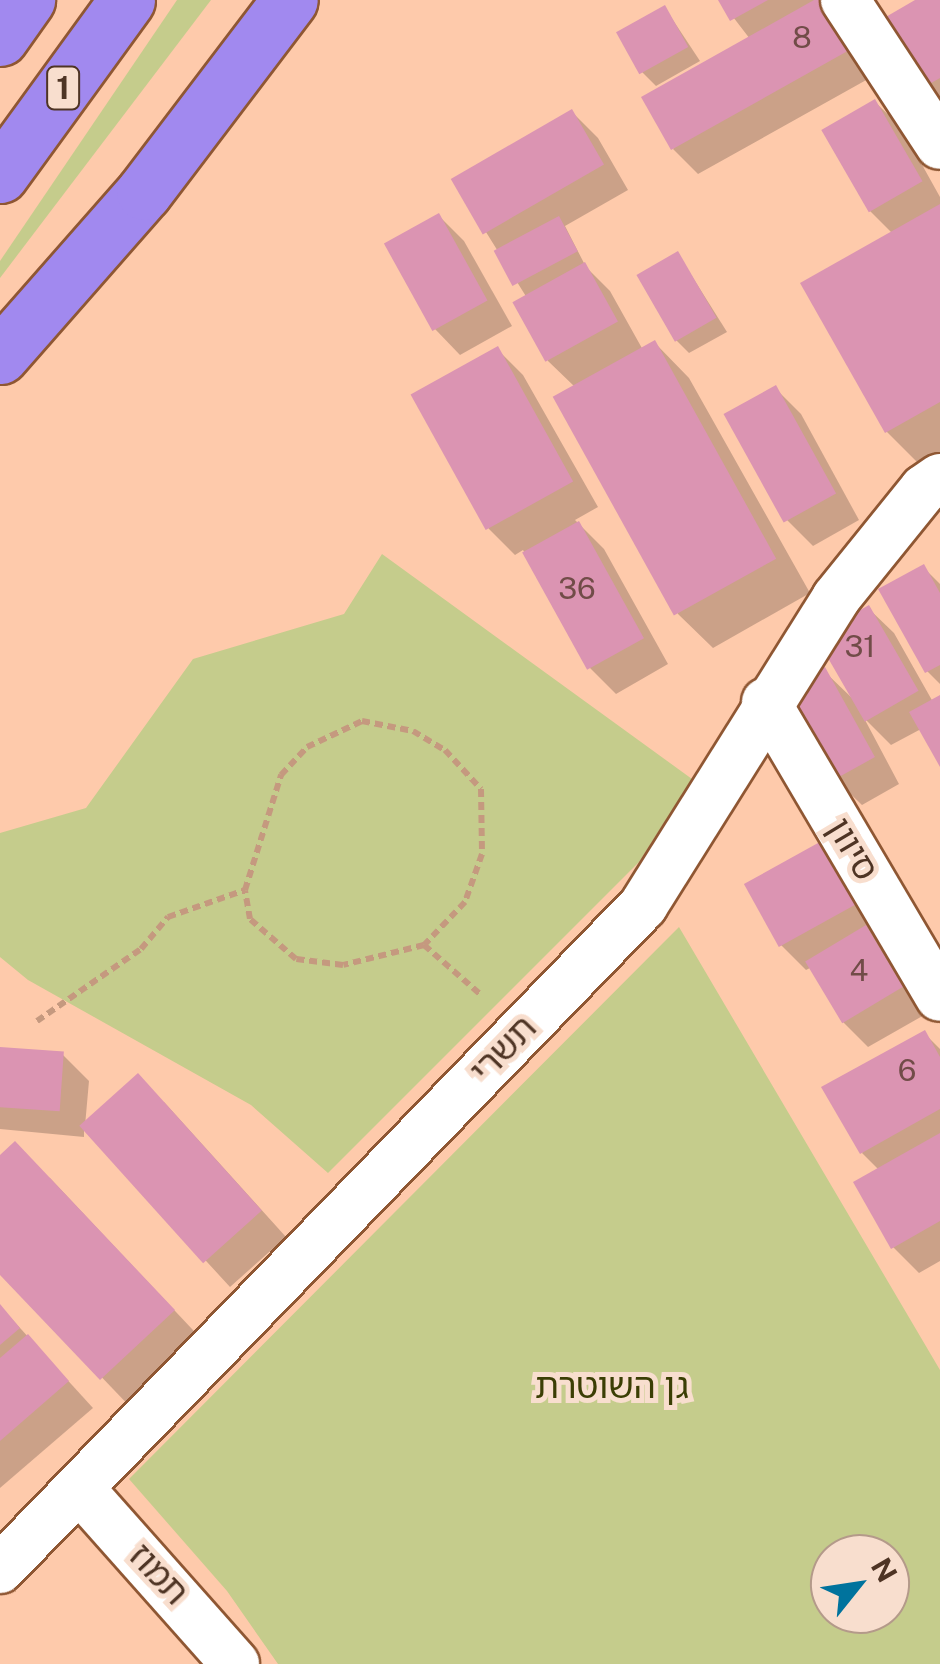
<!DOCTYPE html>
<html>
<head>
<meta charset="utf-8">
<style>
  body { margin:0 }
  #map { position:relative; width:940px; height:1664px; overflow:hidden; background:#fecaab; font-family:"Public Sans","Noto Sans Hebrew",sans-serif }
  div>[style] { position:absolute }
  .green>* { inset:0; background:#c5cc8c }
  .shadow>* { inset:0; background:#0003 }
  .building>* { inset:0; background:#db94b2; transform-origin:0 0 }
  .path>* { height:6px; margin-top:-3px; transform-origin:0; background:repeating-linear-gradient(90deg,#c5997f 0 8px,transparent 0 13px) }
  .roads { filter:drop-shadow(2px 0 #8f5733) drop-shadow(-2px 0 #8f5733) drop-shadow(0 2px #8f5733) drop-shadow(0 -2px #8f5733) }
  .street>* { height:48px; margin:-24px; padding:0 24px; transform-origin:24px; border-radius:24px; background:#fff }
  .highway>* { height:55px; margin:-27.5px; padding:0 27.5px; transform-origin:27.5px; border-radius:27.5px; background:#a189ef }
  span { translate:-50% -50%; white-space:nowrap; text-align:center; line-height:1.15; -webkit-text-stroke:10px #f8dece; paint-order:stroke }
  .number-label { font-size:30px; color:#714c48 }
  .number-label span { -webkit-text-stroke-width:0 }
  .shield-label span { padding:2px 8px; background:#f8dece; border:2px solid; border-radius:8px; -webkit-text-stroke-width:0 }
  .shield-label { font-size:32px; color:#4e3424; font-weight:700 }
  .street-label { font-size:35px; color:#4e3424 }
  .park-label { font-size:35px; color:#3b3e04 }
  .north { position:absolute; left:810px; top:1534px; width:100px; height:100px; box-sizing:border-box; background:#f8dece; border:2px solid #b49a8a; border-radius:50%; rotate:60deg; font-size:28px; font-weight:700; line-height:40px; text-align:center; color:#4e3424 }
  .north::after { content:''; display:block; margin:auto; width:35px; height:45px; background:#00739d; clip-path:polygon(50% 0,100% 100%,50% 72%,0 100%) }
</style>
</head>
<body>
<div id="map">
  <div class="green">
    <i style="clip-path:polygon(177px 0,211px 0,0 278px,0 261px)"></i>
    <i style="clip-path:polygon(382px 554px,692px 779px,639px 862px,328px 1173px,251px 1105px,28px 980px,0 957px,0 833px,86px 808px,193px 659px,344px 614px)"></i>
    <i style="clip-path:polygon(evenodd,679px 927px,940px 1370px,940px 1664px,278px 1664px,227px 1591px,129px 1479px,679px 927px,830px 1554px,890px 1554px,890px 1614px,830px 1614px,830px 1554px)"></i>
  </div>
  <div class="shadow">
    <i style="clip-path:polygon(720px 0,825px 0,877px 74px,698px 174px,673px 149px,750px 39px)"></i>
    <i style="clip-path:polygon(920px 0,940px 0,940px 100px,926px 86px)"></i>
    <i style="clip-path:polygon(665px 8px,700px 61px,656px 86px,642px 72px)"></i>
    <i style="clip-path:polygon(875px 102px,901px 127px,940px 197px,940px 455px,921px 466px,887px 432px,893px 234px,869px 210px)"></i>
    <i style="clip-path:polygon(572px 112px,598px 138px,628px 190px,565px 226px,586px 267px,610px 291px,643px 350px,655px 343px,689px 378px,810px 593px,713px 648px,678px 614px,576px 388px,548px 361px,527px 298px,453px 179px)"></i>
    <i style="clip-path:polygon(439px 216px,464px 241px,512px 326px,460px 355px,435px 329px)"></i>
    <i style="clip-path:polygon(678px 254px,727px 332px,689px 353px,676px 340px)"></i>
    <i style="clip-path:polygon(497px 349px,523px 375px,598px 507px,575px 520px,604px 549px,668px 664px,616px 694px,590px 668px,523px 550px,515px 555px,489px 529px,415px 396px)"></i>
    <i style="clip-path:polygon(775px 388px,801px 414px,859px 520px,813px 546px,787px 520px)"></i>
    <i style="clip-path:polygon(923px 567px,940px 584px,940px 684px,927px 671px)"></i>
    <i style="clip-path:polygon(868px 608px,894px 633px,933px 702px,940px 698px,940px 762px,921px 729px,891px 745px,864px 718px,899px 784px,862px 805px,836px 780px,824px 671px,852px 698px)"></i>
    <i style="clip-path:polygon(826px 842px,885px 927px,872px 934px,892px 954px,926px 1014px,868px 1047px,842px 1021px,812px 967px,806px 970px,781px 945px)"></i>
    <i style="clip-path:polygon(924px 1033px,940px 1049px,940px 1261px,919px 1273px,893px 1247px,879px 1170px,862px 1153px)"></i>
    <i style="clip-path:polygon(0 1049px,63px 1055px,89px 1081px,85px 1126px,164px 1102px,286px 1237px,230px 1287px,84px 1128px,84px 1137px,0 1129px)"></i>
    <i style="clip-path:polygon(0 1158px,50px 1178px,208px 1346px,136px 1413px,0 1271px)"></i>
    <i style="clip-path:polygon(0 1306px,93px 1408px,0 1488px)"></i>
  </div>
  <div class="building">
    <i style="clip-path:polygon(718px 0,768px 0,730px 21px)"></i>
    <i style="clip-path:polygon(814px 0,826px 0,853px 48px,671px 150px,641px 97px)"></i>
    <i style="clip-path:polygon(915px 0,940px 0,940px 78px,924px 87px,884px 18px)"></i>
    <i style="left:665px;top:5px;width:48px;height:56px;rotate:61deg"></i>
    <i style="left:875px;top:99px;width:95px;height:62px;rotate:60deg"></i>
    <i style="left:572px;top:109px;width:64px;height:140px;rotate:60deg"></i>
    <i style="clip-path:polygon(940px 204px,940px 402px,885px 433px,800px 283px)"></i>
    <i style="left:439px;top:213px;width:100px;height:63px;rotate:61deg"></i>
    <i style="left:559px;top:216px;width:40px;height:74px;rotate:62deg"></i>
    <i style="left:678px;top:251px;width:77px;height:48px;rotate:60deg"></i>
    <i style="left:585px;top:262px;width:68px;height:83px;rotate:61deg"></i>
    <i style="left:655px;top:340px;width:250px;height:117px;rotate:61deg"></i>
    <i style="left:498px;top:346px;width:155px;height:100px;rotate:61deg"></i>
    <i style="left:776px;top:385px;width:124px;height:60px;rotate:61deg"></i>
    <i style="left:579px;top:521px;width:134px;height:65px;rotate:61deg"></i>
    <i style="clip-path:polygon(924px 564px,940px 593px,940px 665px,925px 673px,878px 589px)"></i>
    <i style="left:869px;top:605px;width:99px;height:62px;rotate:60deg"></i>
    <i style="left:825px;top:667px;width:103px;height:48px;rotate:61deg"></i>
    <i style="clip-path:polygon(940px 695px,940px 767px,909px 712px)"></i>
    <i style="left:827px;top:838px;width:72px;height:95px;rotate:61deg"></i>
    <i style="left:866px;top:925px;width:72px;height:71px;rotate:59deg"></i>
    <i style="clip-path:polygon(925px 1030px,940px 1057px,940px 1109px,860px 1154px,821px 1087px)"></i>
    <i style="left:0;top:1047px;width:64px;height:60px;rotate:4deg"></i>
    <i style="left:138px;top:1073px;width:185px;height:79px;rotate:48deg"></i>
    <i style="clip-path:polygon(940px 1133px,940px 1221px,891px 1249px,853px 1182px)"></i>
    <i style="clip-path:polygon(15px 1141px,175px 1310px,100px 1380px,0 1275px,0 1155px)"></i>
    <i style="clip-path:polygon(0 1304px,20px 1328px,0 1345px)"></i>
    <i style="clip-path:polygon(28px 1334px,69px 1381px,0 1441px,0 1358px)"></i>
  </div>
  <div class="path">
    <i style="left:362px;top:721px;width:52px;rotate:11.1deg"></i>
    <i style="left:413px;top:731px;width:37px;rotate:31deg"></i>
    <i style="left:445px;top:750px;width:53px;rotate:47.3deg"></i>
    <i style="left:481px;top:789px;width:65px;rotate:89.1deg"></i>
    <i style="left:482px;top:854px;width:51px;rotate:109.5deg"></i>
    <i style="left:465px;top:902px;width:59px;rotate:133.6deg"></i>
    <i style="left:424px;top:945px;width:83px;rotate:166.1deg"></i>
    <i style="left:343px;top:965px;width:47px;rotate:-172.7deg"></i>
    <i style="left:296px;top:959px;width:61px;rotate:-139deg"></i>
    <i style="left:250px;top:919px;width:29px;rotate:-100deg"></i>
    <i style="left:245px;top:890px;width:121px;rotate:-72.6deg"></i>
    <i style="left:281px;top:775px;width:38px;rotate:-47deg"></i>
    <i style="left:307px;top:747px;width:61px;rotate:-25.3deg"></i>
    <i style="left:424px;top:945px;width:74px;rotate:41.2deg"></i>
    <i style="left:37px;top:1021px;width:126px;rotate:-34.7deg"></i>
    <i style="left:141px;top:949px;width:42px;rotate:-49.8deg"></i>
    <i style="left:168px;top:917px;width:82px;rotate:-19.3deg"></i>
  </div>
  <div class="roads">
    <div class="street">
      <i style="left:845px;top:0;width:173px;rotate:56.8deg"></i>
      <i style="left:766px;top:702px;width:342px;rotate:59.5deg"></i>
      <i style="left:79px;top:1488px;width:235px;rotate:48.4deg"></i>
      <i style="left:0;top:1569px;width:924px;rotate:-45.88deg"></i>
      <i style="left:643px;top:906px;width:363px;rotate:-57.9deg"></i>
      <i style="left:836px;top:598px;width:140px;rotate:-51.1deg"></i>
      <i style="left:924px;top:489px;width:19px;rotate:-35deg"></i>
    </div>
    <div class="highway">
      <i style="left:0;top:38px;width:47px;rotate:-54.6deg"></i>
      <i style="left:0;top:175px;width:216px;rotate:-54deg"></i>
      <i style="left:0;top:356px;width:218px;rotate:-48.7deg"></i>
      <i style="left:144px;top:192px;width:241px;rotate:-52.8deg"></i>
    </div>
  </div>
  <div class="number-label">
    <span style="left:802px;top:37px">8</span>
    <span style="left:577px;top:588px">36</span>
    <span style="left:860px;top:646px">31</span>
    <span style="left:859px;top:970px">4</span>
    <span style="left:907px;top:1070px">6</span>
  </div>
  <div class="shield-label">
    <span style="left:63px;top:88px">1</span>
  </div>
  <div class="street-label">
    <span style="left:853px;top:849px;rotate:59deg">סיוון</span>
    <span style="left:503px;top:1049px;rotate:-46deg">תשרי</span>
    <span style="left:159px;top:1574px;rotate:47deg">תמוז</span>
  </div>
  <div class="park-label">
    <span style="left:612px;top:1386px">גן השוטרת</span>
  </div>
  <div class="north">N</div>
</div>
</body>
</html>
